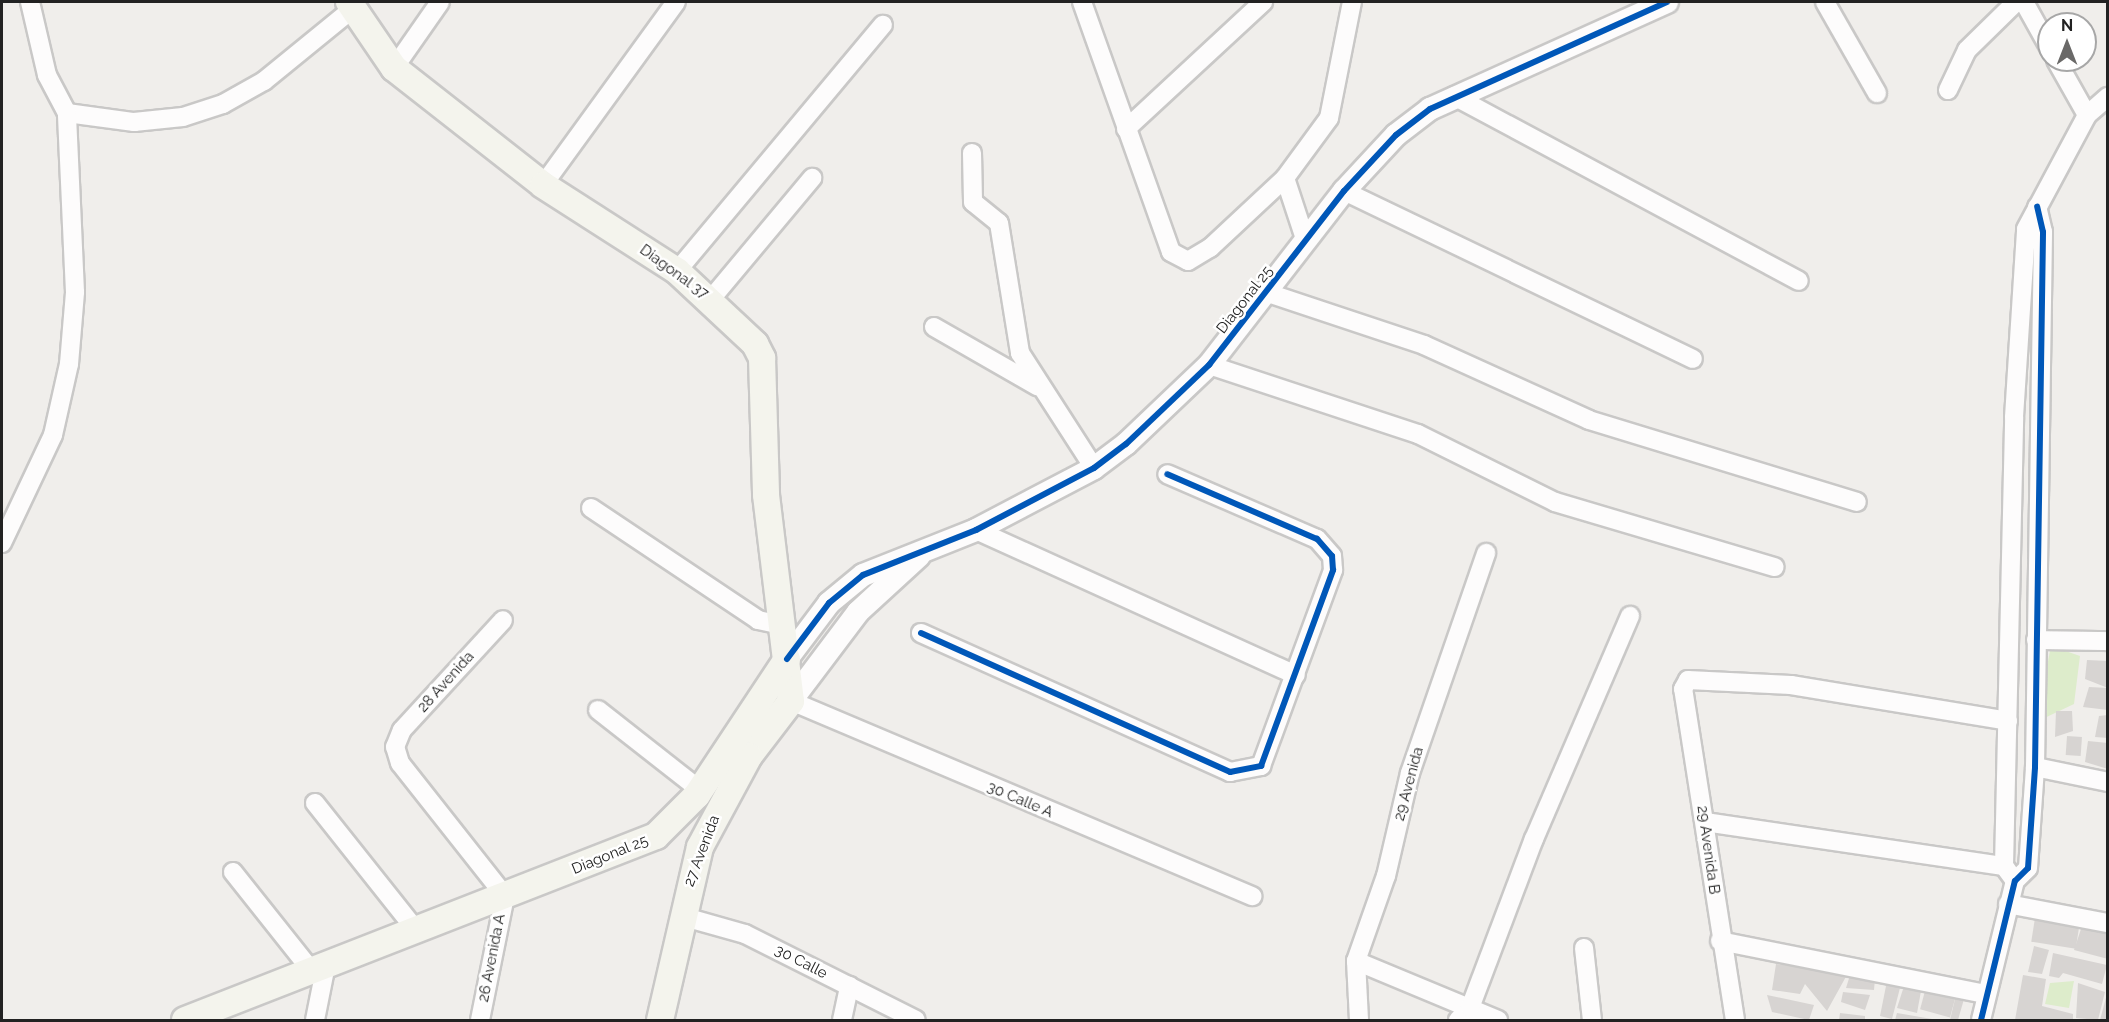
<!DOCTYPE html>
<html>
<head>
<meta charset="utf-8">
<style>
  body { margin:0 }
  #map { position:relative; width:2109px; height:1022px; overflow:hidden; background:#f0eeeb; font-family:Raleway,sans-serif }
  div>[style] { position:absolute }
  .grass>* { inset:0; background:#ddeccb }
  .building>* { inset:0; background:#d7d4d2; transform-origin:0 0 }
  .roads { filter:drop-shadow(2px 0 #c9c8c7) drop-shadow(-2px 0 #c9c8c7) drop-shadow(0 2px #c9c8c7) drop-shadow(0 -2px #c9c8c7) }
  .minor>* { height:18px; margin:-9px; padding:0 9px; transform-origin:9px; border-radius:9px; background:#fdfcfc }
  .tertiary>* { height:22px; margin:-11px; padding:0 11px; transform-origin:11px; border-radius:11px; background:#fdfcfc }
  .secondary>* { height:26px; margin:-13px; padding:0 13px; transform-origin:13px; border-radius:13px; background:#f4f4ed }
  .cycleway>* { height:6px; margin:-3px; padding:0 3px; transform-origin:3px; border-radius:3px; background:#0057b8 }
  span { translate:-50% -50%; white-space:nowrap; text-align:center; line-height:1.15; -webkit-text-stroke:5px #fff; paint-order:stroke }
  .street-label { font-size:15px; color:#222 }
  .frame { position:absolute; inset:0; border:3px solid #222; pointer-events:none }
  .north { position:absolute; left:2037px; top:12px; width:60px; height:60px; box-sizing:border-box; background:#fff; border:2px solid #a7a7a7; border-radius:50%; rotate:0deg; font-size:16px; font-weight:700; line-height:24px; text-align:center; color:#222 }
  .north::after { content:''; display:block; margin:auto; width:21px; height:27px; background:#6a6968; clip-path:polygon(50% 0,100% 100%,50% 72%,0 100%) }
</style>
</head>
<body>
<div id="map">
  <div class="grass">
    <i style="clip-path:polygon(2051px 646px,2080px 656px,2074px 704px,2036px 722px)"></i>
    <i style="clip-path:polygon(2074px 981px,2069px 1008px,2045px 1004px,2050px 983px)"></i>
  </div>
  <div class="building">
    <i style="clip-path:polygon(2087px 660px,2108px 661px,2108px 688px,2085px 679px)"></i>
    <i style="clip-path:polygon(2089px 687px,2108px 688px,2108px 710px,2083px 707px)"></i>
    <i style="clip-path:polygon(2056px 711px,2072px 711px,2073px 731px,2055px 737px)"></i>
    <i style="clip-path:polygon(2108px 715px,2108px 738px,2095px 737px,2099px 716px)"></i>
    <i style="left:2067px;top:736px;width:15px;height:19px;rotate:4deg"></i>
    <i style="clip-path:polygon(2088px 741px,2108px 743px,2108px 769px,2085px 762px)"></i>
    <i style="left:2035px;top:918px;width:45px;height:24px;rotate:9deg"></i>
    <i style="clip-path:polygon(2082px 926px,2108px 934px,2108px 959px,2074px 950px)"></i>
    <i style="clip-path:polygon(2034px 946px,2049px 950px,2042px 974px,2028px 972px)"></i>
    <i style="clip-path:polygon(2053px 953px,2107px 965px,2102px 984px,2063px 973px,2059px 978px,2049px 976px)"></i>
    <i style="clip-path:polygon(1776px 964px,1848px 973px,1827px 1011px,1805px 984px,1800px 994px,1772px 990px)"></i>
    <i style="clip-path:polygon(1851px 972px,1875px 979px,1874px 990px,1846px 988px)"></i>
    <i style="clip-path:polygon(2023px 975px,2046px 979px,2042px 1006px,2073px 1014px,2073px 1020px,2015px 1020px)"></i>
    <i style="clip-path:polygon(1887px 981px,1901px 984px,1892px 1019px,1880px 1016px)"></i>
    <i style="clip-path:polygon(2078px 983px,2105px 992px,2098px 1020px,2076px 1018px)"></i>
    <i style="clip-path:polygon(1904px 986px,1921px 991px,1917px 1013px,1897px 1008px)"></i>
    <i style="left:1925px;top:991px;width:31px;height:19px;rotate:15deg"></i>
    <i style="clip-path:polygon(1843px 992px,1870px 995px,1865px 1010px,1841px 1002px)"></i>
    <i style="clip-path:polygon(2107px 994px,2108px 1020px,2100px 1020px)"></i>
    <i style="clip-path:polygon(1767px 995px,1814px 1005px,1809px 1020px,1772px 1012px)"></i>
    <i style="clip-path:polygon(1955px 999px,1964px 999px,1958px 1020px,1950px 1020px)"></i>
    <i style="clip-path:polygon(1840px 1013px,1865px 1016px,1865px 1020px,1839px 1020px)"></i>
    <i style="clip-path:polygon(1897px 1013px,1932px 1019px,1932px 1020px,1895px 1020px)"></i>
  </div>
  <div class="roads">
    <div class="minor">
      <i style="left:1082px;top:2px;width:265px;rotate:70.4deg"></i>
      <i style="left:1171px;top:252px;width:19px;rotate:28deg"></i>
      <i style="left:1188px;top:261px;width:26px;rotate:-31deg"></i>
      <i style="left:1210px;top:248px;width:103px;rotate:-43deg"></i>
      <i style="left:1285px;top:178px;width:74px;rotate:-53.7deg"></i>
      <i style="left:1329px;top:118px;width:118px;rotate:-78.8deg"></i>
      <i style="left:1825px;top:2px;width:105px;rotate:60.3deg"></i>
      <i style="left:2024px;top:2px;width:51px;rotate:60.9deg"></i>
      <i style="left:2056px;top:60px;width:63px;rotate:60.6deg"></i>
      <i style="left:394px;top:68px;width:80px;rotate:-55.1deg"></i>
      <i style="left:1948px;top:90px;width:44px;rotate:-64.6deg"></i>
      <i style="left:1967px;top:50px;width:69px;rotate:-44.4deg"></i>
      <i style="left:1454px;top:96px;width:391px;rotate:28.2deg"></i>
      <i style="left:67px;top:113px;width:68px;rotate:7.7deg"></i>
      <i style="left:134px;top:122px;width:49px;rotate:-5.8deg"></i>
      <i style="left:183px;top:117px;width:42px;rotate:-18deg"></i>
      <i style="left:223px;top:104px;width:47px;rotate:-29.3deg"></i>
      <i style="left:264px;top:81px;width:112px;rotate:-39.2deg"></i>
      <i style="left:1126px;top:129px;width:187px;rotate:-42.8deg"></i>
      <i style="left:972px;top:153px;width:49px;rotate:88.8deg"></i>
      <i style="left:973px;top:202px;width:33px;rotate:39deg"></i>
      <i style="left:999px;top:223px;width:132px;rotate:80.8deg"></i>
      <i style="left:1020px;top:353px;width:137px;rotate:57.2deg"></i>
      <i style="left:1285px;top:178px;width:64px;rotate:71.8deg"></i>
      <i style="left:543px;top:185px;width:226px;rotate:-54deg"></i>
      <i style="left:1344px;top:191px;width:387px;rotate:25.7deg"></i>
      <i style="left:677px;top:271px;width:321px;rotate:-50.1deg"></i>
      <i style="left:1268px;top:293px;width:164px;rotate:18.4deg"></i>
      <i style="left:1424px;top:345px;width:181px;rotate:24.4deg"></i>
      <i style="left:1589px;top:420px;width:280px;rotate:17deg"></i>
      <i style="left:711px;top:299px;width:158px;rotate:-50.1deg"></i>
      <i style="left:934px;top:327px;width:119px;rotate:29.8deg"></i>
      <i style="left:1209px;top:365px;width:220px;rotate:18.3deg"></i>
      <i style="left:1418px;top:434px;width:153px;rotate:26.4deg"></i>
      <i style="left:1555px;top:502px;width:229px;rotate:16.5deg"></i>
      <i style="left:591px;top:508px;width:201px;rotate:33.8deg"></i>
      <i style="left:758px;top:620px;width:24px;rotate:12deg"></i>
      <i style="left:976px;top:530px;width:351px;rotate:24.4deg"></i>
      <i style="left:2px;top:543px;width:119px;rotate:-64.7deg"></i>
      <i style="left:53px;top:435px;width:73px;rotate:-77.3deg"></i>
      <i style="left:69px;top:364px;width:72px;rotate:-85.2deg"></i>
      <i style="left:75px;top:292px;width:179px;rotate:-92.6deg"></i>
      <i style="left:67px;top:113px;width:43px;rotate:-117.8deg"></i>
      <i style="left:47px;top:75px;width:75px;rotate:-103.1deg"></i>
      <i style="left:921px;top:633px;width:339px;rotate:24.2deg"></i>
      <i style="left:1230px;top:772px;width:32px;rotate:-11deg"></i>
      <i style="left:1261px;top:766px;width:209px;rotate:-69.8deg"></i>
      <i style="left:1333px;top:570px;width:14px;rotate:-94deg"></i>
      <i style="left:1332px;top:556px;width:23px;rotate:-131deg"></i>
      <i style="left:1317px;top:539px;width:163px;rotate:-156.6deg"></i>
      <i style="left:2036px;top:640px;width:72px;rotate:0.8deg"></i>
      <i style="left:791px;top:701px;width:501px;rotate:22.93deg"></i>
      <i style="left:598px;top:710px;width:130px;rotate:38.1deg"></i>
      <i style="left:2035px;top:767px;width:75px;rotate:11.6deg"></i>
      <i style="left:315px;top:803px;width:162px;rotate:51.5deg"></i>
      <i style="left:1705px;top:822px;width:302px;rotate:8.4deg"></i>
      <i style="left:233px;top:872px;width:125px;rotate:51.5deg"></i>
      <i style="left:2015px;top:881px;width:19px;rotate:-126deg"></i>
      <i style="left:2004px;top:866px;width:449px;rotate:-88.7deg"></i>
      <i style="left:2014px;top:417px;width:188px;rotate:-86.3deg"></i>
      <i style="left:2026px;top:229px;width:129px;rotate:-61.8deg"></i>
      <i style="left:2087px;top:115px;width:28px;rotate:-41deg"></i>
      <i style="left:2008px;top:904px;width:102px;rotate:10.8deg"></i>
      <i style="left:681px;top:916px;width:66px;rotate:15.7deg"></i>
      <i style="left:745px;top:934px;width:191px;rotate:26.7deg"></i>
      <i style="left:1720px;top:941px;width:271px;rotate:11.3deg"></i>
      <i style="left:1584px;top:948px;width:72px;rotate:83.7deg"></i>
      <i style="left:1356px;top:961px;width:154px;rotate:22.6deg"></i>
      <i style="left:315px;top:1020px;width:56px;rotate:-78.7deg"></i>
      <i style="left:480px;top:1020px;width:126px;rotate:-78.6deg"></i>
      <i style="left:505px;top:896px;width:169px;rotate:-128.3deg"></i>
      <i style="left:400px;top:763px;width:17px;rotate:-107deg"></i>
      <i style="left:395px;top:747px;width:18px;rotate:-68deg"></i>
      <i style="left:402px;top:730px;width:149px;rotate:-47.4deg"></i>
      <i style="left:842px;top:1020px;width:35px;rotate:-78deg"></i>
      <i style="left:1359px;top:1020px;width:59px;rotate:-92.9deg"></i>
      <i style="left:1356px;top:961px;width:90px;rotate:-70.6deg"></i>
      <i style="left:1386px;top:876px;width:106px;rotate:-76.9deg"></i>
      <i style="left:1410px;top:773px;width:233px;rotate:-70.9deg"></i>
      <i style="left:1458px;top:1020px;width:17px;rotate:-45deg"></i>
      <i style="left:1470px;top:1008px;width:181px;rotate:-69.3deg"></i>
      <i style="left:1534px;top:839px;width:243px;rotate:-66.7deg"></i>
      <i style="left:1735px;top:1020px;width:335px;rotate:-98.9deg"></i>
      <i style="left:1683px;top:689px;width:10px;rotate:-61deg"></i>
      <i style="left:1688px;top:680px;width:103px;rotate:2.8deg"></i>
      <i style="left:1791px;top:685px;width:220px;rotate:9.4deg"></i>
      <i style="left:1981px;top:1020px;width:143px;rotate:-76.3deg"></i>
      <i style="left:2015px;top:881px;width:18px;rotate:-45deg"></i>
      <i style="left:2028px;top:868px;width:101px;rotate:-86deg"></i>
      <i style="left:2035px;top:767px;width:535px;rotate:-89.14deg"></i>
      <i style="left:2043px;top:232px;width:26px;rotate:-103deg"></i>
    </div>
    <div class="tertiary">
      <i style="left:787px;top:659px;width:70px;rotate:-53.1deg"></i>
      <i style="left:829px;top:603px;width:44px;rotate:-39.5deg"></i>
      <i style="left:863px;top:575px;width:122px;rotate:-21.7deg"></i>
      <i style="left:976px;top:530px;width:133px;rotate:-27.7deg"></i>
      <i style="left:1094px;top:468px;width:40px;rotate:-37deg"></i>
      <i style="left:1126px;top:444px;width:115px;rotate:-43.6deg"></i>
      <i style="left:1209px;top:365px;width:220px;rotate:-52.2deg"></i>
      <i style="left:1344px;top:191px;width:76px;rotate:-47.1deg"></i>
      <i style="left:1396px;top:135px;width:43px;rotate:-37.4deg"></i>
      <i style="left:1430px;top:109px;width:260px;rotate:-24.3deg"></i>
      <i style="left:791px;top:701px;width:111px;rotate:-53deg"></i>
      <i style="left:858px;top:612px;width:83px;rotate:-42.6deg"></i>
    </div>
    <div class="secondary">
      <i style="left:349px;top:2px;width:80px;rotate:55.7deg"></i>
      <i style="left:394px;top:68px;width:189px;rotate:38.1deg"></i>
      <i style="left:543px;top:185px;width:159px;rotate:32.7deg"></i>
      <i style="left:677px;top:271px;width:107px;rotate:43.1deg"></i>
      <i style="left:755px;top:344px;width:16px;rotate:63deg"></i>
      <i style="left:762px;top:358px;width:137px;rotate:88.3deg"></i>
      <i style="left:766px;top:495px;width:208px;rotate:83.1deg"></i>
      <i style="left:791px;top:701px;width:69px;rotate:127.4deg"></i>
      <i style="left:749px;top:756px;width:103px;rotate:118.3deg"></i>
      <i style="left:700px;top:847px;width:178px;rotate:103deg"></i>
      <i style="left:185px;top:1020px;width:506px;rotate:-21.34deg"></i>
      <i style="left:656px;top:836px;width:58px;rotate:-45deg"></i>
      <i style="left:697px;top:795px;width:163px;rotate:-56.5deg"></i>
    </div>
  </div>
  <div class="cycleway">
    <i style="left:921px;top:633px;width:339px;rotate:24.2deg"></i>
    <i style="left:1230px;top:772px;width:32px;rotate:-11deg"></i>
    <i style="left:1261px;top:766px;width:209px;rotate:-69.8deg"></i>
    <i style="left:1333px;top:570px;width:14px;rotate:-94deg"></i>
    <i style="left:1332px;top:556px;width:23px;rotate:-131deg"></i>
    <i style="left:1317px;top:539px;width:163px;rotate:-156.6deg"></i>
    <i style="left:787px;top:659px;width:70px;rotate:-53.1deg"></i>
    <i style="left:829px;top:603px;width:44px;rotate:-39.5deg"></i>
    <i style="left:863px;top:575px;width:122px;rotate:-21.7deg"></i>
    <i style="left:976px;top:530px;width:133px;rotate:-27.7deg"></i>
    <i style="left:1094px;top:468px;width:40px;rotate:-37deg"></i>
    <i style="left:1126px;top:444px;width:115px;rotate:-43.6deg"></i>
    <i style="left:1209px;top:365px;width:220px;rotate:-52.2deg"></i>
    <i style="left:1344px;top:191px;width:76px;rotate:-47.1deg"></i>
    <i style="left:1396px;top:135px;width:43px;rotate:-37.4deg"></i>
    <i style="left:1430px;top:109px;width:260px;rotate:-24.3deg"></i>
    <i style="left:1981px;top:1020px;width:143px;rotate:-76.3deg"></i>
    <i style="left:2015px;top:881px;width:18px;rotate:-45deg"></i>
    <i style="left:2028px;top:868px;width:101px;rotate:-86deg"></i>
    <i style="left:2035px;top:767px;width:535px;rotate:-89.14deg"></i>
    <i style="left:2043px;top:232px;width:26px;rotate:-103deg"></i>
  </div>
  <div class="street-label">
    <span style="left:674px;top:272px;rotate:36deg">Diagonal 37</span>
    <span style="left:1245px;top:300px;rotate:-52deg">Diagonal 25</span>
    <span style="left:446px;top:682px;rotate:-48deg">28 Avenida</span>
    <span style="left:1409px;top:784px;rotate:-75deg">29 Avenida</span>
    <span style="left:1020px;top:800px;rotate:23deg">30 Calle A</span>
    <span style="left:1708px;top:850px;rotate:82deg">29 Avenida B</span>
    <span style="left:702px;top:851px;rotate:-69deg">27 Avenida</span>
    <span style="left:610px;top:855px;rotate:-22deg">Diagonal 25</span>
    <span style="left:492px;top:958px;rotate:-79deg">26 Avenida A</span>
    <span style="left:801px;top:962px;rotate:27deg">30 Calle</span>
  </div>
  <div class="frame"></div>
  <div class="north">N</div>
</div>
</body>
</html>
